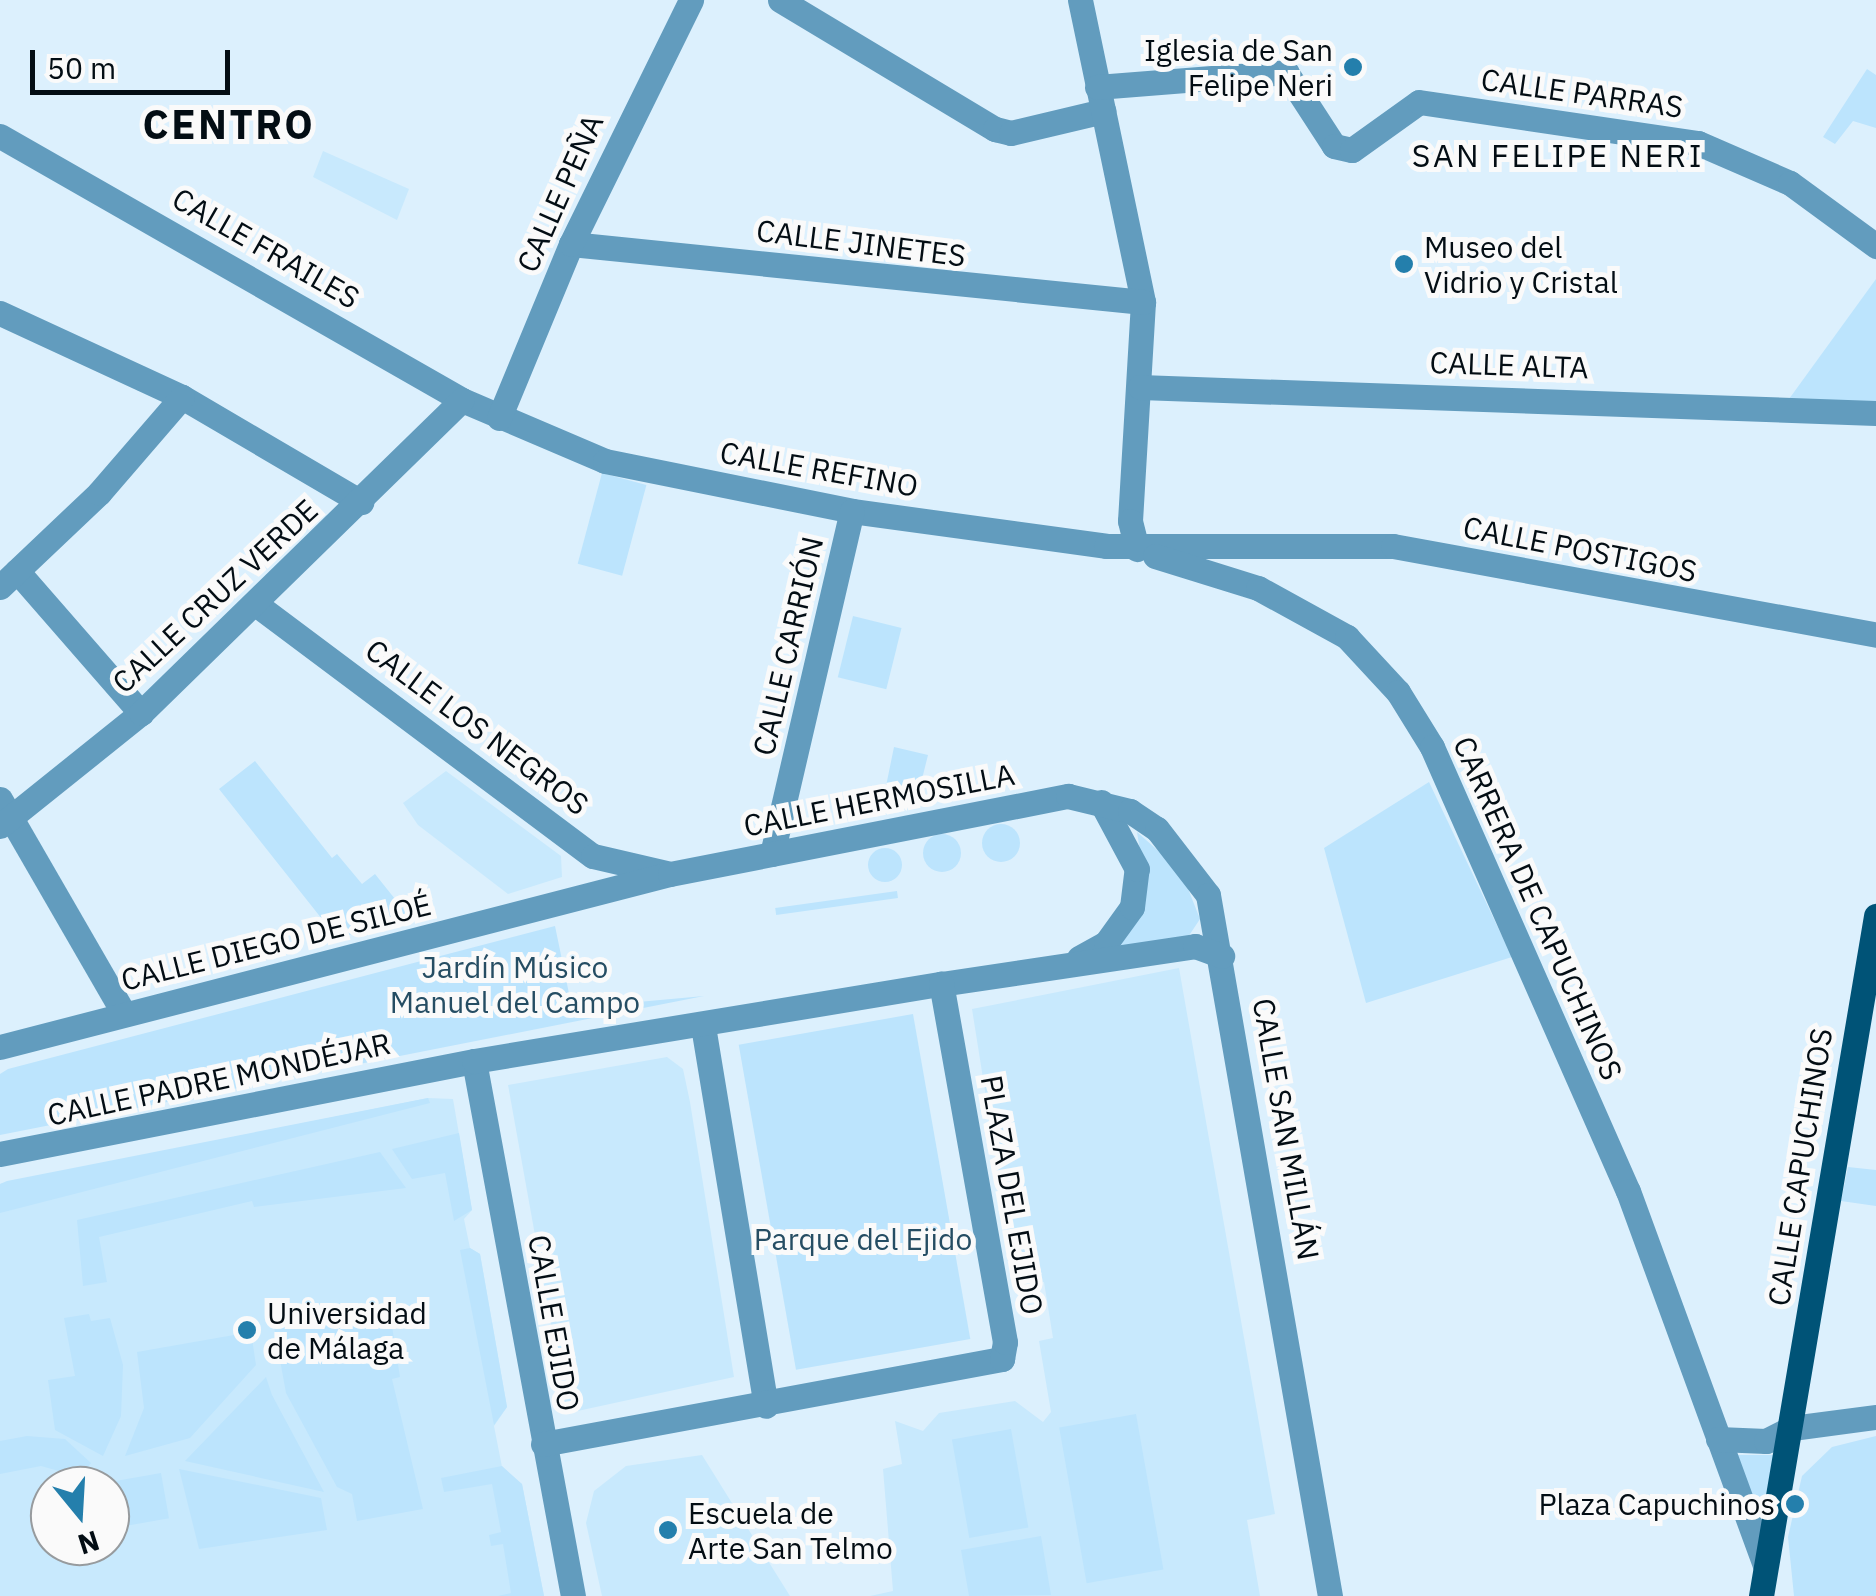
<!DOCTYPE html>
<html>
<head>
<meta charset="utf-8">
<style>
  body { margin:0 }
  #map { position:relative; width:1876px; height:1596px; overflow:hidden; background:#dcf0fd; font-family:"IBM Plex Sans",sans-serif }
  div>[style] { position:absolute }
  .built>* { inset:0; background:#c8e9fd }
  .green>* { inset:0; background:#bce4fd; transform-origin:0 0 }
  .round { border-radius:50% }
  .minor>* { height:25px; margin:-12.5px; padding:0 12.5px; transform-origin:12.5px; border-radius:12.5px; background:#629cbe }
  .major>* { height:25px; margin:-12.5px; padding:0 12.5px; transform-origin:12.5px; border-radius:12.5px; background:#005377 }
  .dots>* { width:28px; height:28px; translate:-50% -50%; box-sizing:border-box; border:5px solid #fafafa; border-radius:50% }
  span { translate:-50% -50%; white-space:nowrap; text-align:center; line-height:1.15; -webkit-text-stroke:10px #fafafa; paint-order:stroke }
  .poi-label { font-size:30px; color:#030d14 }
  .right { translate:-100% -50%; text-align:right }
  .left { translate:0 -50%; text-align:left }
  .street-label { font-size:30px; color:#030d14 }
  .park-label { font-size:30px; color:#254d63 }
  .neighbourhood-label { font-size:32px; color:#030d14; letter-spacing:2.5px }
  .district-label { font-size:40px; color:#030d14; font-weight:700; letter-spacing:2.5px }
  .north { position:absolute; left:30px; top:1466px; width:100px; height:100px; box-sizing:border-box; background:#fafafa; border:2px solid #979b9e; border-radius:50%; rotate:162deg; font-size:28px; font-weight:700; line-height:40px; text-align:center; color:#030d14 }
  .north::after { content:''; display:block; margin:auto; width:35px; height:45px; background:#247fac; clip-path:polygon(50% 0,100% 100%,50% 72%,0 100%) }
  .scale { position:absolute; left:30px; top:50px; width:200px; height:45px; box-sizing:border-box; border:5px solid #030d14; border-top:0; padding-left:12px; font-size:30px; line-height:35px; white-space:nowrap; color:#030d14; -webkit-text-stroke:8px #fafafa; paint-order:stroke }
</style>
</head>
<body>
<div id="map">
  <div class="built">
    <i style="clip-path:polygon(323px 151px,409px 189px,397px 220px,313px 177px)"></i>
    <i style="clip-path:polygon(446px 771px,561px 856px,562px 877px,508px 894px,418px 825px,403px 803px)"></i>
    <i style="clip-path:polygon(1179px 968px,1275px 1514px,1247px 1520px,1260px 1596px,870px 1596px,893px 1591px,883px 1469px,902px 1464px,895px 1421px,923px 1431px,939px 1413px,1015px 1401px,1043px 1422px,1051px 1412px,1039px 1341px,1053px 1338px,1044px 1282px,1016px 1286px,972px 1009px)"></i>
    <i style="clip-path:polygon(667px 1057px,683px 1069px,690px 1102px,734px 1377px,573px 1412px,565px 1402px,508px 1085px)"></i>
    <i style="clip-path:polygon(evenodd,428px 1098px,453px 1099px,472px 1210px,464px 1219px,470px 1248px,480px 1254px,507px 1407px,494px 1426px,503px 1472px,522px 1484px,544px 1596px,0 1596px,0 1184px,428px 1098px,50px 1486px,110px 1486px,110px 1546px,50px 1546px,50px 1486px)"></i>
    <i style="clip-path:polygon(702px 1455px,790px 1596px,602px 1596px,586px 1523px,594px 1491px,626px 1466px)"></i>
  </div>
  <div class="green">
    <i style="clip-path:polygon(1867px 69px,1876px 75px,1876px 128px,1853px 121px,1835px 144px,1823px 137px)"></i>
    <i style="clip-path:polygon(1876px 279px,1876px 404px,1789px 399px)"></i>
    <i style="left:602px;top:473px;width:46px;height:94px;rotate:15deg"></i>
    <i style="left:853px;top:616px;width:50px;height:63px;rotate:14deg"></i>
    <i style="clip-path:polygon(894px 747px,928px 755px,916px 803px,876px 812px,870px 791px,885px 791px)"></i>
    <i style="clip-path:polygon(255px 761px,332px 858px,337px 854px,362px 884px,375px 874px,411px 919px,337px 938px,219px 789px)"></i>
    <i style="clip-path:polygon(1429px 782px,1512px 957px,1366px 1003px,1324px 848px)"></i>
    <i class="round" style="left:982px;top:824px;width:38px;height:38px"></i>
    <i style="clip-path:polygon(1137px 832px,1181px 871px,1200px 919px,1188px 937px,1113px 952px,1140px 851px)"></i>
    <i class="round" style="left:923px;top:834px;width:38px;height:38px"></i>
    <i class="round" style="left:868px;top:848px;width:34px;height:34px"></i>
    <i style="left:897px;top:891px;width:7px;height:123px;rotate:82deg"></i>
    <i style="clip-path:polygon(555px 926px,572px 1008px,704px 996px,0 1135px,0 1074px,8px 1069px)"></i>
    <i style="left:913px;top:1014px;width:330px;height:177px;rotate:80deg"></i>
    <i style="clip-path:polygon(428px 1098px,430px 1103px,0 1213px,0 1184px,7px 1181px)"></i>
    <i style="clip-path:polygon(459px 1133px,472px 1210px,454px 1221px,445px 1173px,412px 1179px,392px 1149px)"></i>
    <i style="clip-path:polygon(380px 1152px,406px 1188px,254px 1207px,252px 1201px,99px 1237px,107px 1282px,83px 1286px,77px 1220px)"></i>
    <i style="clip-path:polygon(1848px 1167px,1876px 1170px,1876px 1206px,1841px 1201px)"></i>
    <i style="clip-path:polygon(470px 1248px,480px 1254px,507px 1407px,494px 1425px,460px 1250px)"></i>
    <i style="clip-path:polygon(389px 1307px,400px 1377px,392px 1379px,423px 1509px,357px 1521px,352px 1494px,337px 1487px,286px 1393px,274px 1327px)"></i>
    <i style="clip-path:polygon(89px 1314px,91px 1321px,110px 1318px,123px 1365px,121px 1416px,103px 1456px,55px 1430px,48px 1380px,75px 1376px,64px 1318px)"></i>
    <i style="clip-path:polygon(251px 1332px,256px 1365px,190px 1438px,125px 1456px,144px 1408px,137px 1352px)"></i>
    <i style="clip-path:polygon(266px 1377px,272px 1395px,324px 1492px,185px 1461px)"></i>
    <i style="left:1136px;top:1414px;width:158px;height:78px;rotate:80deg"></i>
    <i style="left:1011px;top:1429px;width:100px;height:60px;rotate:80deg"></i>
    <i style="clip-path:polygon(27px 1436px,65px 1439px,91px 1463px,80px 1477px,41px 1466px,0 1474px,0 1441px)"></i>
    <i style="clip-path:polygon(1876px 1436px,1876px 1596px,1794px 1596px,1788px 1537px,1802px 1476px,1832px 1447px)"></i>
    <i style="clip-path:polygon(1737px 1455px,1774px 1455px,1760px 1523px)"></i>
    <i style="clip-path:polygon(502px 1466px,522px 1484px,544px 1596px,498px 1596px,511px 1593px,503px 1544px,491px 1546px,489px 1535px,501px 1532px,492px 1484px,444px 1492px,441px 1478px)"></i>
    <i style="clip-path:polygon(179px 1469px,321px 1498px,327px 1530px,199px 1549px)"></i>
    <i style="left:161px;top:1473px;width:46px;height:55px;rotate:80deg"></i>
    <i style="clip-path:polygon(1041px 1536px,1051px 1595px,969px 1596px,961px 1550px)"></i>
  </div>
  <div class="minor">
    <i style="left:780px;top:0;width:251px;rotate:31deg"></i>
    <i style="left:995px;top:129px;width:16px;rotate:14deg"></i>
    <i style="left:1011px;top:133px;width:95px;rotate:-13.4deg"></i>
    <i style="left:1080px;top:0;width:309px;rotate:78.2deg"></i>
    <i style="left:1143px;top:302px;width:219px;rotate:93.4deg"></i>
    <i style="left:1130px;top:521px;width:29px;rotate:76deg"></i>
    <i style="left:1097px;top:87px;width:190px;rotate:-4.5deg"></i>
    <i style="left:1286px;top:72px;width:88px;rotate:57deg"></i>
    <i style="left:1334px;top:146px;width:18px;rotate:13deg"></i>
    <i style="left:1352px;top:150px;width:82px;rotate:-35.6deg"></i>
    <i style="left:1419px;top:102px;width:282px;rotate:8.4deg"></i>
    <i style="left:1698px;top:143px;width:100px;rotate:23.5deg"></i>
    <i style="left:1790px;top:183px;width:107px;rotate:36.2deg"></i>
    <i style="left:0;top:136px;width:532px;rotate:29.74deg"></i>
    <i style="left:462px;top:400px;width:155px;rotate:23.1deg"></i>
    <i style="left:605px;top:461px;width:252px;rotate:11.4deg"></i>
    <i style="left:852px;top:511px;width:256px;rotate:7.8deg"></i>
    <i style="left:1106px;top:546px;width:287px"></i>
    <i style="left:1393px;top:546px;width:491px;rotate:10.4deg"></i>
    <i style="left:571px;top:244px;width:575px;rotate:5.79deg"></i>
    <i style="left:0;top:313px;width:200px;rotate:24.8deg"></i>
    <i style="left:182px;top:397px;width:208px;rotate:30.4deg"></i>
    <i style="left:1140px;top:387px;width:736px;rotate:2.02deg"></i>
    <i style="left:499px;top:418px;width:188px;rotate:-67.5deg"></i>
    <i style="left:571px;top:244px;width:272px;rotate:-63.8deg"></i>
    <i style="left:1155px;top:556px;width:108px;rotate:17.3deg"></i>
    <i style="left:1258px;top:588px;width:102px;rotate:28.8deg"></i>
    <i style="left:1347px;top:637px;width:75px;rotate:47.2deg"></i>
    <i style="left:1398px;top:692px;width:65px;rotate:58.3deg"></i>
    <i style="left:1432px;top:747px;width:485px;rotate:66.2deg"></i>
    <i style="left:1628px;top:1191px;width:399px;rotate:69.9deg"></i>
    <i style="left:17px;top:571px;width:189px;rotate:48.9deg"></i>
    <i style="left:0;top:587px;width:137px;rotate:-43.5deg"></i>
    <i style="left:99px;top:493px;width:127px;rotate:-49.2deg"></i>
    <i style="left:257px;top:605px;width:419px;rotate:36.8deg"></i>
    <i style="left:593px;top:856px;width:75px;rotate:13.1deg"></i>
    <i style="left:0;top:799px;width:248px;rotate:60deg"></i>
    <i style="left:0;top:826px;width:181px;rotate:-38.7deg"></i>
    <i style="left:141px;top:713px;width:448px;rotate:-44.3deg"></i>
    <i style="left:772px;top:854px;width:352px;rotate:-76.9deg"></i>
    <i style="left:1079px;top:958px;width:31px;rotate:-29deg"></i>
    <i style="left:1106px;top:943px;width:44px;rotate:-54.2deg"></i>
    <i style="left:1132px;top:907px;width:38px;rotate:-83deg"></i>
    <i style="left:1137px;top:869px;width:76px;rotate:-118.2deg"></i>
    <i style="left:703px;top:1026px;width:385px;rotate:80.6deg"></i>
    <i style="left:0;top:1047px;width:692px;rotate:-14.48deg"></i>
    <i style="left:670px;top:874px;width:406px;rotate:-11.1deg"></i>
    <i style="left:1068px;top:796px;width:64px;rotate:13.6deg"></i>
    <i style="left:1130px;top:811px;width:32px;rotate:34deg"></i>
    <i style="left:1157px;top:829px;width:83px;rotate:52.3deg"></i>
    <i style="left:1208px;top:895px;width:712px;rotate:80.13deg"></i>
    <i style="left:474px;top:1061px;width:544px;rotate:79.52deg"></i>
    <i style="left:0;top:1154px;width:483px;rotate:-11.1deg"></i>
    <i style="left:474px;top:1061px;width:473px;rotate:-9.4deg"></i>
    <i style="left:941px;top:984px;width:257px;rotate:-8.5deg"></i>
    <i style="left:1195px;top:946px;width:29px;rotate:20deg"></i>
    <i style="left:1718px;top:1439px;width:48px;rotate:2.4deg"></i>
    <i style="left:1766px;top:1441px;width:29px;rotate:-27deg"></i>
    <i style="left:1792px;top:1428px;width:85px;rotate:-7.5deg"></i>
    <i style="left:543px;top:1444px;width:467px;rotate:-10.5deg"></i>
    <i style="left:1002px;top:1359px;width:17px;rotate:-80deg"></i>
    <i style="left:1005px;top:1342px;width:364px;rotate:-100.1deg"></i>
  </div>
  <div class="major">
    <i style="left:1761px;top:1596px;width:690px;rotate:-80.4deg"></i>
  </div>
  <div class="dots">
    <i style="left:1353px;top:67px;background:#247fac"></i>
    <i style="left:1404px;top:264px;background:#247fac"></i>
    <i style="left:247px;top:1330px;background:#247fac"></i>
    <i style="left:1795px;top:1504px;background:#247fac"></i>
    <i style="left:668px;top:1530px;background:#247fac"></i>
  </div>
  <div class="poi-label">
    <span class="right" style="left:1333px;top:67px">Iglesia de San<br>Felipe Neri</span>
    <span class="left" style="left:1424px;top:264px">Museo del<br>Vidrio y Cristal</span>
    <span class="left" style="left:267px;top:1330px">Universidad<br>de Málaga</span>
    <span class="right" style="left:1775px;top:1504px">Plaza Capuchinos</span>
    <span class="left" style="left:688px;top:1530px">Escuela de<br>Arte San Telmo</span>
  </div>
  <div class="street-label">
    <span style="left:1582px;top:93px;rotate:8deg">CALLE PARRAS</span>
    <span style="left:560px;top:193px;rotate:-66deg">CALLE PEÑA</span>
    <span style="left:861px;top:243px;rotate:7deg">CALLE JINETES</span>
    <span style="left:266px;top:248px;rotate:30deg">CALLE FRAILES</span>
    <span style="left:1509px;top:365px;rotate:2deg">CALLE ALTA</span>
    <span style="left:819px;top:469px;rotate:10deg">CALLE REFINO</span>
    <span style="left:1580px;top:549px;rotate:11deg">CALLE POSTIGOS</span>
    <span style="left:215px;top:596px;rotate:-43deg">CALLE CRUZ VERDE</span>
    <span style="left:788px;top:646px;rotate:-77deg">CALLE CARRIÓN</span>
    <span style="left:477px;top:727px;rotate:37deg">CALLE LOS NEGROS</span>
    <span style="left:879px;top:800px;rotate:-11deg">CALLE HERMOSILLA</span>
    <span style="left:1538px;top:908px;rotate:66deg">CARRERA DE CAPUCHINOS</span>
    <span style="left:276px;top:942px;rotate:-14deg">CALLE DIEGO DE SILOÉ</span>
    <span style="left:219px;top:1079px;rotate:-12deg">CALLE PADRE MONDÉJAR</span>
    <span style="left:1286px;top:1129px;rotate:80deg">CALLE SAN MILLÁN</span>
    <span style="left:1800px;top:1167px;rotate:-81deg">CALLE CAPUCHINOS</span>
    <span style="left:1012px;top:1195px;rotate:80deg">PLAZA DEL EJIDO</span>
    <span style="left:554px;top:1323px;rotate:80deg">CALLE EJIDO</span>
  </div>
  <div class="park-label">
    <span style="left:515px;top:984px">Jardín Músico<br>Manuel del Campo</span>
    <span style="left:863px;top:1239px">Parque del Ejido</span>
  </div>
  <div class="neighbourhood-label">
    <span style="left:1558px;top:155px">SAN FELIPE NERI</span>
  </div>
  <div class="district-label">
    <span style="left:229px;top:124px">CENTRO</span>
  </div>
  <div class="north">N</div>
  <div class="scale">50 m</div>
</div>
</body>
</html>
